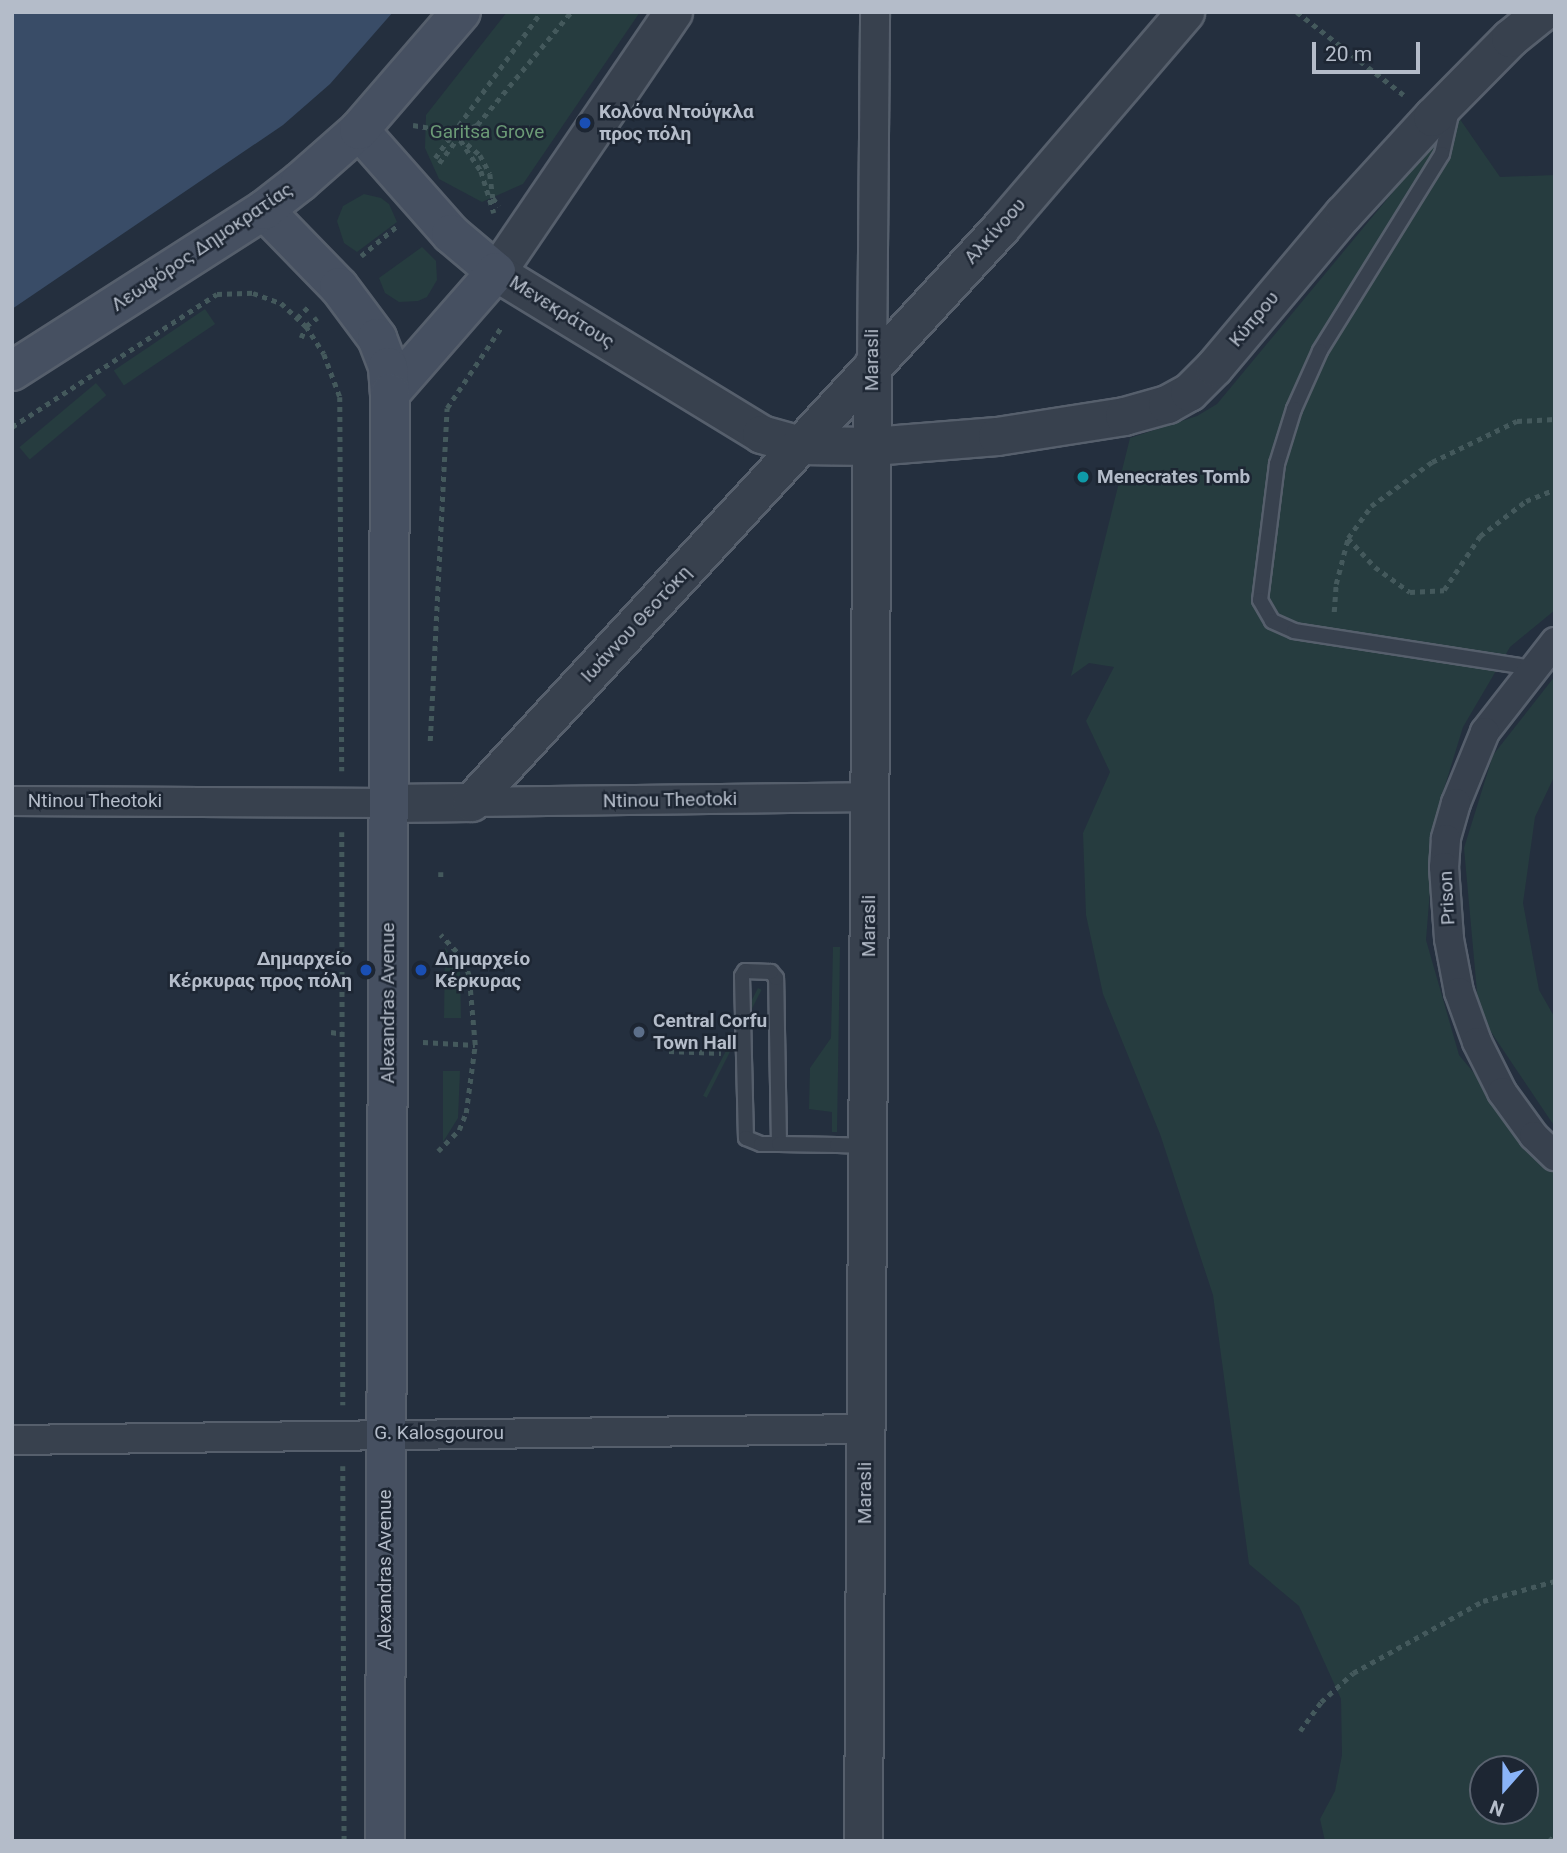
<!DOCTYPE html>
<html>
<head>
<meta charset="utf-8">
<style>
  body { margin:0 }
  #map { position:relative; width:1567px; height:1853px; overflow:hidden; background:#242f3e; font-family:Roboto,sans-serif }
  div>[style] { position:absolute }
  .green>* { inset:0; background:#263c3f; transform-origin:0 0 }
  .water>* { inset:0; background:#394c67 }
  .path>* { height:4.5px; margin-top:-2.25px; transform-origin:0; background:repeating-linear-gradient(90deg,#44595c 0 5px,transparent 0 10px) }
  .roads { filter:drop-shadow(2px 0 #565f6c) drop-shadow(-2px 0 #565f6c) drop-shadow(0 2px #565f6c) drop-shadow(0 -2px #565f6c) }
  .service>* { height:14px; margin:-7px; padding:0 7px; transform-origin:7px; border-radius:7px; background:#38414e }
  .minor>* { height:28px; margin:-14px; padding:0 14px; transform-origin:14px; border-radius:14px; background:#38414e }
  .tertiary>* { height:37px; margin:-18.5px; padding:0 18.5px; transform-origin:18.5px; border-radius:18.5px; background:#38414e }
  .secondary>* { height:38px; margin:-19px; padding:0 19px; transform-origin:19px; border-radius:19px; background:#465061 }
  .dots>* { width:19px; height:19px; translate:-50% -50%; box-sizing:border-box; border:4px solid #1d2633; border-radius:50% }
  span { translate:-50% -50%; white-space:nowrap; text-align:center; line-height:1.15; -webkit-text-stroke:5px #1d2633; paint-order:stroke }
  .poi-label { font-size:19px; color:#b4bcc9; font-weight:700 }
  .left { translate:0 -50%; text-align:left }
  .right { translate:-100% -50%; text-align:right }
  .park-label { font-size:19px; color:#6b9a76 }
  .street-label { font-size:19px; color:#b4bcc9 }
  .frame { position:absolute; inset:0; border:14px solid #b4bcc9; pointer-events:none }
  .north { position:absolute; left:1469px; top:1755px; width:70px; height:70px; box-sizing:border-box; background:#1d2633; border:2px solid #59626f; border-radius:50%; rotate:201deg; font-size:19px; font-weight:700; line-height:28px; text-align:center; color:#b4bcc9 }
  .north::after { content:''; display:block; margin:auto; width:24px; height:32px; background:#8ab4f8; clip-path:polygon(50% 0,100% 100%,50% 72%,0 100%) }
  .scale { position:absolute; left:1312px; top:42px; width:108px; height:32px; box-sizing:border-box; border:4px solid #b4bcc9; border-top:0; padding-left:9px; font-size:21px; line-height:24px; white-space:nowrap; color:#b4bcc9; -webkit-text-stroke:5px #1d2633; paint-order:stroke }
</style>
</head>
<body>
<div id="map">
  <div class="green">
    <i style="clip-path:polygon(507px 12px,640px 12px,523px 184px,482px 202px,439px 179px,425px 148px,426px 115px)"></i>
    <i style="clip-path:polygon(evenodd,1457px 115px,1500px 177px,1555px 175px,1555px 610px,1510px 647px,1463px 727px,1436px 815px,1426px 940px,1459px 1055px,1555px 1171px,1555px 1841px,1325px 1841px,1320px 1819px,1335px 1791px,1342px 1755px,1341px 1699px,1299px 1606px,1249px 1564px,1213px 1295px,1160px 1134px,1103px 994px,1086px 915px,1083px 833px,1110px 772px,1086px 721px,1114px 667px,1089px 663px,1071px 676px,1130px 438px,1197px 416px,1217px 404px,1457px 115px,1483px 1769px,1525px 1769px,1525px 1811px,1483px 1811px,1483px 1769px)"></i>
    <i style="clip-path:polygon(364px 194px,381px 198px,389px 204px,397px 222px,357px 252px,344px 243px,337px 221px,343px 206px)"></i>
    <i style="clip-path:polygon(422px 247px,436px 261px,437px 280px,427px 297px,418px 301px,399px 302px,385px 293px,379px 278px)"></i>
    <i style="left:205px;top:309px;width:18px;height:110px;rotate:56deg"></i>
    <i style="left:96px;top:383px;width:16px;height:100px;rotate:50deg"></i>
    <i style="clip-path:polygon(1555px 676px,1555px 775px,1535px 817px,1523px 903px,1539px 990px,1555px 1018px,1555px 1127px,1479px 1014px,1464px 848px,1493px 755px)"></i>
    <i style="clip-path:polygon(445px 947px,460px 971px,461px 1018px,444px 1018px)"></i>
    <i style="clip-path:polygon(833px 947px,840px 947px,837px 1132px,832px 1132px,832px 1112px,809px 1109px,810px 1068px,831px 1038px)"></i>
    <i style="left:758px;top:988px;width:4px;height:121px;rotate:27deg"></i>
    <i style="clip-path:polygon(443px 1071px,460px 1071px,458px 1118px,443px 1142px)"></i>
  </div>
  <div class="water">
    <i style="clip-path:polygon(12px 12px,393px 12px,330px 84px,283px 125px,12px 309px)"></i>
  </div>
  <div class="path">
    <i style="left:1297px;top:12px;width:135px;rotate:37.8deg"></i>
    <i style="left:413px;top:125px;width:43px;rotate:9.5deg"></i>
    <i style="left:455px;top:132px;width:47px;rotate:56.3deg"></i>
    <i style="left:481px;top:171px;width:44px;rotate:72.8deg"></i>
    <i style="left:467px;top:144px;width:17px;rotate:40deg"></i>
    <i style="left:480px;top:155px;width:21px;rotate:62deg"></i>
    <i style="left:490px;top:174px;width:24px;rotate:83deg"></i>
    <i style="left:493px;top:198px;width:10px;rotate:53deg"></i>
    <i style="left:435px;top:158px;width:180px;rotate:-54deg"></i>
    <i style="left:439px;top:163px;width:40px;rotate:-53deg"></i>
    <i style="left:463px;top:131px;width:15px;rotate:-23deg"></i>
    <i style="left:477px;top:125px;width:147px;rotate:-50.2deg"></i>
    <i style="left:361px;top:256px;width:47px;rotate:-39.8deg"></i>
    <i style="left:297px;top:318px;width:17px;rotate:-45deg"></i>
    <i style="left:301px;top:338px;width:13px;rotate:-67deg"></i>
    <i style="left:306px;top:326px;width:14px;rotate:-36deg"></i>
    <i style="left:12px;top:427px;width:244px;rotate:-33deg"></i>
    <i style="left:217px;top:294px;width:36px;rotate:-2deg"></i>
    <i style="left:253px;top:293px;width:30px;rotate:20deg"></i>
    <i style="left:281px;top:303px;width:34px;rotate:43deg"></i>
    <i style="left:306px;top:326px;width:33px;rotate:57deg"></i>
    <i style="left:324px;top:354px;width:46px;rotate:69.6deg"></i>
    <i style="left:340px;top:397px;width:374px;rotate:89.7deg"></i>
    <i style="left:1348px;top:538px;width:39px;rotate:-54deg"></i>
    <i style="left:1371px;top:506px;width:75px;rotate:-35.8deg"></i>
    <i style="left:1432px;top:462px;width:94px;rotate:-25.8deg"></i>
    <i style="left:1517px;top:421px;width:38px;rotate:-3deg"></i>
    <i style="left:1334px;top:612px;width:28px;rotate:-86deg"></i>
    <i style="left:1336px;top:584px;width:48px;rotate:-75.4deg"></i>
    <i style="left:1348px;top:538px;width:40px;rotate:47deg"></i>
    <i style="left:1375px;top:567px;width:43px;rotate:35.5deg"></i>
    <i style="left:1410px;top:592px;width:34px;rotate:-3deg"></i>
    <i style="left:1444px;top:590px;width:65px;rotate:-56.3deg"></i>
    <i style="left:1480px;top:536px;width:58px;rotate:-37.3deg"></i>
    <i style="left:1526px;top:501px;width:31px;rotate:-22deg"></i>
    <i style="left:430px;top:741px;width:333px;rotate:-87.1deg"></i>
    <i style="left:447px;top:408px;width:99px;rotate:-56.1deg"></i>
    <i style="left:342px;top:832px;width:573px;rotate:89.9deg"></i>
    <i style="left:441px;top:872px;width:9px;rotate:90deg"></i>
    <i style="left:331px;top:1032px;width:13px;rotate:9deg"></i>
    <i style="left:423px;top:1042px;width:52px;rotate:3.3deg"></i>
    <i style="left:669px;top:1051px;width:52px;rotate:2.2deg"></i>
    <i style="left:438px;top:1151px;width:30px;rotate:-45deg"></i>
    <i style="left:459px;top:1130px;width:18px;rotate:-68deg"></i>
    <i style="left:466px;top:1113px;width:69px;rotate:-82.5deg"></i>
    <i style="left:475px;top:1045px;width:69px;rotate:-95deg"></i>
    <i style="left:469px;top:976px;width:18px;rotate:-109deg"></i>
    <i style="left:463px;top:959px;width:33px;rotate:-133deg"></i>
    <i style="left:343px;top:1466px;width:375px;rotate:89.8deg"></i>
    <i style="left:1300px;top:1731px;width:36px;rotate:-54deg"></i>
    <i style="left:1321px;top:1702px;width:43px;rotate:-42.2deg"></i>
    <i style="left:1353px;top:1673px;width:149px;rotate:-29deg"></i>
    <i style="left:1483px;top:1601px;width:75px;rotate:-15.5deg"></i>
    <i style="left:1549px;top:1841px;width:8px;rotate:-45deg"></i>
  </div>
  <div class="roads">
    <div class="service">
      <i style="left:1452px;top:110px;width:45px;rotate:102.8deg"></i>
      <i style="left:1442px;top:154px;width:232px;rotate:121.8deg"></i>
      <i style="left:1320px;top:351px;width:64px;rotate:114.1deg"></i>
      <i style="left:1294px;top:409px;width:58px;rotate:107.2deg"></i>
      <i style="left:1277px;top:464px;width:137px;rotate:97.1deg"></i>
      <i style="left:1260px;top:600px;width:24px;rotate:60deg"></i>
      <i style="left:1272px;top:621px;width:24px;rotate:24deg"></i>
      <i style="left:1294px;top:631px;width:241px;rotate:8.8deg"></i>
      <i style="left:779px;top:1144px;width:166px;rotate:-91deg"></i>
      <i style="left:776px;top:978px;width:8px;rotate:-130deg"></i>
      <i style="left:771px;top:972px;width:26px;rotate:-178deg"></i>
      <i style="left:745px;top:971px;width:6px;rotate:121deg"></i>
      <i style="left:742px;top:976px;width:162px;rotate:88.6deg"></i>
      <i style="left:746px;top:1138px;width:16px;rotate:22deg"></i>
      <i style="left:761px;top:1144px;width:18px"></i>
      <i style="left:779px;top:1144px;width:58px;rotate:1deg"></i>
      <i style="left:837px;top:1145px;width:29px;rotate:2deg"></i>
    </div>
    <div class="minor">
      <i style="left:872px;top:366px;width:354px;rotate:-89.5deg"></i>
      <i style="left:1555px;top:642px;width:114px;rotate:127.9deg"></i>
      <i style="left:1485px;top:732px;width:77px;rotate:112.2deg"></i>
      <i style="left:1456px;top:803px;width:37px;rotate:106deg"></i>
      <i style="left:1446px;top:839px;width:28px;rotate:94deg"></i>
      <i style="left:1444px;top:867px;width:72px;rotate:86deg"></i>
      <i style="left:1449px;top:939px;width:54px;rotate:79.3deg"></i>
      <i style="left:1459px;top:992px;width:53px;rotate:70.2deg"></i>
      <i style="left:1477px;top:1042px;width:56px;rotate:63.4deg"></i>
      <i style="left:1502px;top:1092px;width:54px;rotate:54deg"></i>
      <i style="left:1534px;top:1136px;width:29px;rotate:44deg"></i>
      <i style="left:12px;top:801px;width:376px;rotate:0.3deg"></i>
      <i style="left:471px;top:802px;width:399px;rotate:-0.7deg"></i>
      <i style="left:12px;top:1440px;width:854px;rotate:-0.74deg"></i>
    </div>
    <div class="tertiary">
      <i style="left:673px;top:12px;width:315px;rotate:124.2deg"></i>
      <i style="left:496px;top:272px;width:311px;rotate:31.4deg"></i>
      <i style="left:761px;top:434px;width:41px;rotate:15.8deg"></i>
      <i style="left:800px;top:445px;width:72px;rotate:0.8deg"></i>
      <i style="left:872px;top:446px;width:125px;rotate:-4.6deg"></i>
      <i style="left:997px;top:436px;width:129px;rotate:-8.9deg"></i>
      <i style="left:1124px;top:416px;width:45px;rotate:-15.6deg"></i>
      <i style="left:1167px;top:404px;width:25px;rotate:-29deg"></i>
      <i style="left:1189px;top:392px;width:35px;rotate:-45deg"></i>
      <i style="left:1214px;top:367px;width:200px;rotate:-49.9deg"></i>
      <i style="left:1343px;top:214px;width:132px;rotate:-47.5deg"></i>
      <i style="left:1432px;top:117px;width:111px;rotate:-45.4deg"></i>
      <i style="left:1510px;top:38px;width:41px;rotate:-39.1deg"></i>
      <i style="left:388px;top:803px;width:83px;rotate:-0.7deg"></i>
      <i style="left:471px;top:802px;width:782px;rotate:-47.33deg"></i>
      <i style="left:1001px;top:227px;width:283px;rotate:-49.4deg"></i>
      <i style="left:863px;top:1841px;width:1475px;rotate:-89.65deg"></i>
    </div>
    <div class="secondary">
      <i style="left:359px;top:130px;width:139px;rotate:48.5deg"></i>
      <i style="left:451px;top:234px;width:59px;rotate:40.2deg"></i>
      <i style="left:496px;top:272px;width:161px;rotate:131.2deg"></i>
      <i style="left:264px;top:210px;width:107px;rotate:45.8deg"></i>
      <i style="left:339px;top:287px;width:64px;rotate:53.3deg"></i>
      <i style="left:377px;top:338px;width:31px;rotate:69deg"></i>
      <i style="left:388px;top:367px;width:26px;rotate:86deg"></i>
      <i style="left:390px;top:393px;width:1448px;rotate:90.2deg"></i>
      <i style="left:12px;top:371px;width:299px;rotate:-32.6deg"></i>
      <i style="left:264px;top:210px;width:46px;rotate:-37.9deg"></i>
      <i style="left:300px;top:182px;width:79px;rotate:-41.4deg"></i>
      <i style="left:359px;top:130px;width:156px;rotate:-49.2deg"></i>
    </div>
  </div>
  <div class="dots">
    <i style="left:585px;top:123px;background:#1a4fb4"></i>
    <i style="left:1083px;top:477px;background:#0f9aa8"></i>
    <i style="left:366px;top:970px;background:#1a4fb4"></i>
    <i style="left:421px;top:970px;background:#1a4fb4"></i>
    <i style="left:639px;top:1032px;background:#5c6f8a"></i>
  </div>
  <div class="poi-label">
    <span class="left" style="left:599px;top:123px">Κολόνα Ντούγκλα<br>προς πόλη</span>
    <span class="left" style="left:1097px;top:477px">Menecrates Tomb</span>
    <span class="right" style="left:352px;top:970px">Δημαρχείο<br>Κέρκυρας προς πόλη</span>
    <span class="left" style="left:435px;top:970px">Δημαρχείο<br>Κέρκυρας</span>
    <span class="left" style="left:653px;top:1032px">Central Corfu<br>Town Hall</span>
  </div>
  <div class="park-label">
    <span style="left:487px;top:132px">Garitsa Grove</span>
  </div>
  <div class="street-label">
    <span style="left:995px;top:231px;rotate:-48deg">Αλκίνοου</span>
    <span style="left:202px;top:247px;rotate:-34deg">Λεωφόρος Δημοκρατίας</span>
    <span style="left:562px;top:312px;rotate:32deg">Μενεκράτους</span>
    <span style="left:1254px;top:319px;rotate:-50deg">Κύπρου</span>
    <span style="left:872px;top:360px;rotate:-90deg">Marasli</span>
    <span style="left:636px;top:624px;rotate:-47deg">Ιωάννου Θεοτόκη</span>
    <span style="left:670px;top:800px;rotate:-1deg">Ntinou Theotoki</span>
    <span style="left:95px;top:801px">Ntinou Theotoki</span>
    <span style="left:1447px;top:898px;rotate:-93deg">Prison</span>
    <span style="left:869px;top:926px;rotate:-90deg">Marasli</span>
    <span style="left:388px;top:1003px;rotate:-90deg">Alexandras Avenue</span>
    <span style="left:439px;top:1433px">G. Kalosgourou</span>
    <span style="left:865px;top:1493px;rotate:-90deg">Marasli</span>
    <span style="left:385px;top:1570px;rotate:-90deg">Alexandras Avenue</span>
  </div>
  <div class="frame"></div>
  <div class="north">N</div>
  <div class="scale">20 m</div>
</div>
</body>
</html>
